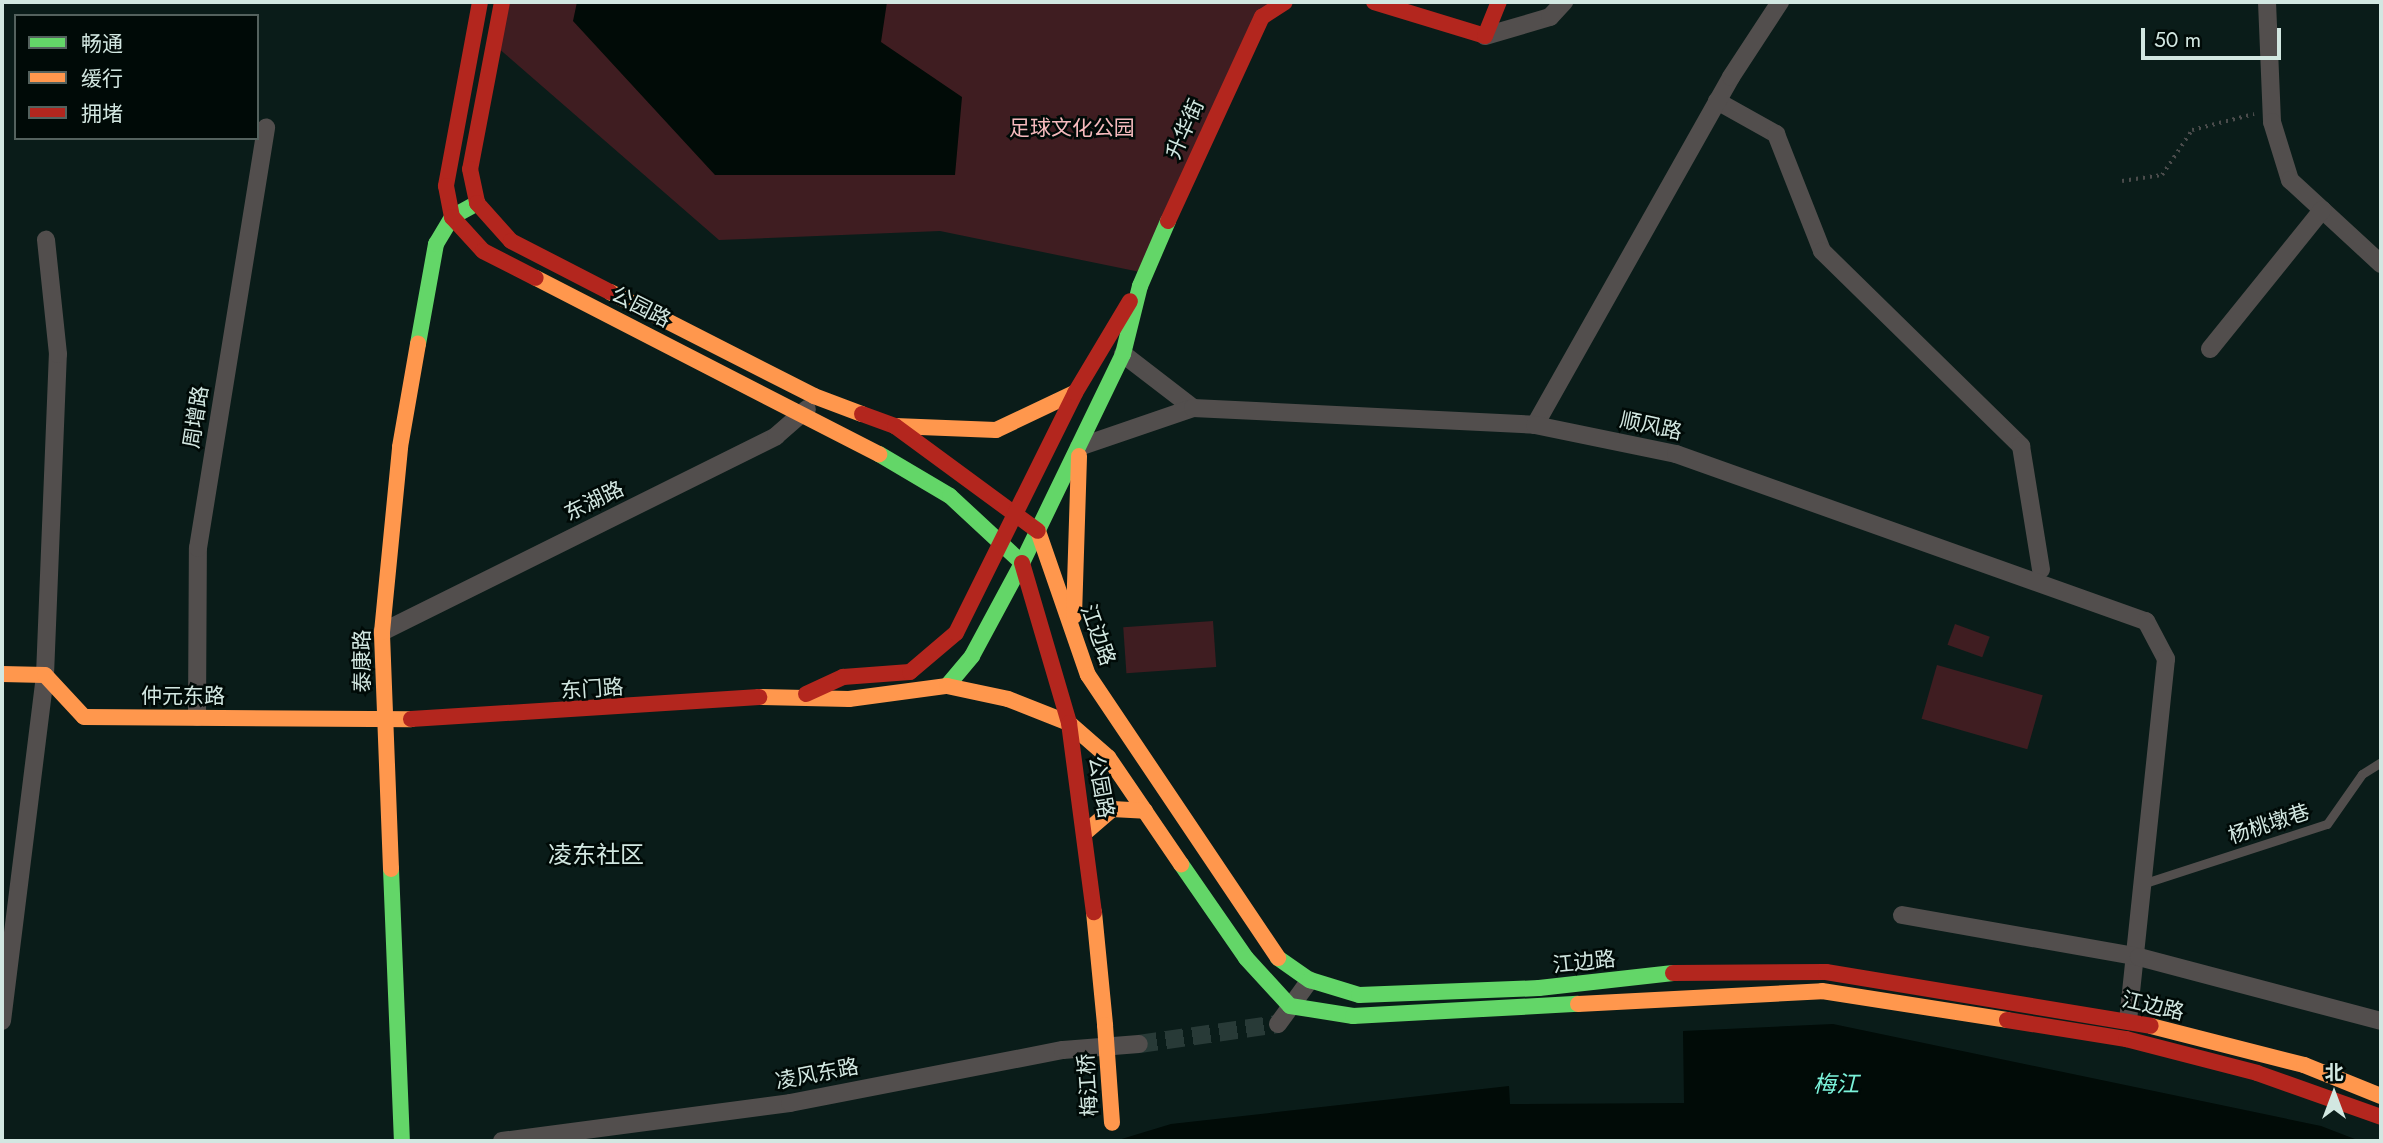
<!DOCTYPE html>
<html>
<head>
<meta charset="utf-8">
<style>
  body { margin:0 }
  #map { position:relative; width:2383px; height:1143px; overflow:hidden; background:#0a1c19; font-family:Jost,"Noto Sans SC",sans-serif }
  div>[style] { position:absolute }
  .green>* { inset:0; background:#3f1d21; transform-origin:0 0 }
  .water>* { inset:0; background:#010b07 }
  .street-tunnel>* { height:18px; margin-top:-9px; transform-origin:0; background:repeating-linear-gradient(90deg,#283a37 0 18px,transparent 0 27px) }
  .path>* { height:3.5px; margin-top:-1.75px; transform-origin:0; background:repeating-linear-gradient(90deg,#4b4c4c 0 2px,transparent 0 7px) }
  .lane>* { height:9px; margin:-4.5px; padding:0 4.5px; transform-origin:4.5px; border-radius:4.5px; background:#524e4d }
  .street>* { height:18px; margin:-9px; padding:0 9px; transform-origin:9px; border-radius:9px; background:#524e4d }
  .fast>* { height:16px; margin:-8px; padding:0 8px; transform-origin:8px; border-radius:8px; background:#63d668 }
  .slow>* { height:16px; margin:-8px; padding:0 8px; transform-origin:8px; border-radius:8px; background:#ff974d }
  .jam>* { height:16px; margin:-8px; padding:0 8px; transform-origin:8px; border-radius:8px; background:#b3261e }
  .slow-bridge>* { height:16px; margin:-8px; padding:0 8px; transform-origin:8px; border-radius:8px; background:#ff974d }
  span { translate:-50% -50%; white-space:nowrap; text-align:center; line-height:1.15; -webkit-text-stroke:5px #000a07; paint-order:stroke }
  .park-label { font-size:21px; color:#f5babd }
  .street-label { font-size:21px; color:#d2e7e1 }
  .water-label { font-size:23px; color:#7bf3da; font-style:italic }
  .quarter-label { font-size:24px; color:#d2e7e1 }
  .frame { position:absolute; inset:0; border:4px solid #d2e7e1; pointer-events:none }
  .legend { position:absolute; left:14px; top:14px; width:245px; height:126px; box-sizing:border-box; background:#000a07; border:2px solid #54625e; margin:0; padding:9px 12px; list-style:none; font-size:21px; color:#d2e7e1 }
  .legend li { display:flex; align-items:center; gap:14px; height:35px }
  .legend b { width:35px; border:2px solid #54625e }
  .north { position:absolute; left:2299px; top:1059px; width:70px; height:70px; -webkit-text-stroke:5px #000a07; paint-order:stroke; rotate:0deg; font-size:19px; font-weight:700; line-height:28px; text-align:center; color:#d2e7e1 }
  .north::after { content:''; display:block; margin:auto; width:24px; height:32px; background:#d2e7e1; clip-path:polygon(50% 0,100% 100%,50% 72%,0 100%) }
  .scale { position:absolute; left:2141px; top:28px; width:140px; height:32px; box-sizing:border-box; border:4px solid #d2e7e1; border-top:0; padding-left:9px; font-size:21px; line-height:24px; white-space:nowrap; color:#d2e7e1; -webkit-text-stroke:5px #000a07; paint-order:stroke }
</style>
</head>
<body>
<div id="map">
  <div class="green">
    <i style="clip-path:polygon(496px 2px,1278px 2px,1145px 273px,940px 231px,719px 240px,489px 40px)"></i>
    <i style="left:1213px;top:621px;width:46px;height:90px;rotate:86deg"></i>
    <i style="left:1955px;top:624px;width:37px;height:22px;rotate:20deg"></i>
    <i style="left:1937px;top:665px;width:110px;height:56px;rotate:16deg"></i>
  </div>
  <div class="water">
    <i style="clip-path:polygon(577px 2px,887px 2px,881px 42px,962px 97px,955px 175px,715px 175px,573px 21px)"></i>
    <i style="clip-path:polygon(1833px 1024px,2321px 1126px,2360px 1141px,1115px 1141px,1171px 1124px,1509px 1086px,1510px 1104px,1684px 1103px,1683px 1031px)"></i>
  </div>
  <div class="street-tunnel">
    <i style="left:1139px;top:1044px;width:140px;rotate:-8.2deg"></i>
  </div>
  <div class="path">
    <i style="left:2122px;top:181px;width:40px;rotate:-8.5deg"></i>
    <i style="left:2162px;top:175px;width:54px;rotate:-56.3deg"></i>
    <i style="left:2192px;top:130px;width:64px;rotate:-14.5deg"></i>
  </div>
  <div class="lane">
    <i style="left:2142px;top:884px;width:194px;rotate:-18deg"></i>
    <i style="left:2327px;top:824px;width:61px;rotate:-55deg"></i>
    <i style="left:2362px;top:774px;width:22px;rotate:-32deg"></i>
  </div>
  <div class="street">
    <i style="left:2267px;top:2px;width:120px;rotate:87.6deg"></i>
    <i style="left:2272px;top:122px;width:61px;rotate:72.8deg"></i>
    <i style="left:2290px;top:180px;width:124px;rotate:42.7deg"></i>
    <i style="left:1485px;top:36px;width:68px;rotate:-16.3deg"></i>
    <i style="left:1550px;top:17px;width:21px;rotate:-47deg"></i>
    <i style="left:1717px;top:101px;width:68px;rotate:29.2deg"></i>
    <i style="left:1776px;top:134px;width:126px;rotate:68.5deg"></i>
    <i style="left:1822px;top:251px;width:279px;rotate:44.4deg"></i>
    <i style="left:2021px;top:446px;width:125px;rotate:80.8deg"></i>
    <i style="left:2210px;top:349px;width:179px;rotate:-51.1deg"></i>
    <i style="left:1123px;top:354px;width:88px;rotate:37.6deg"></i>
    <i style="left:1535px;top:425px;width:399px;rotate:-60.6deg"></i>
    <i style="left:1731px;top:77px;width:90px;rotate:-56.8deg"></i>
    <i style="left:1079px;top:447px;width:120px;rotate:-18.9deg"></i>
    <i style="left:1193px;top:408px;width:342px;rotate:2.8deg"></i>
    <i style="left:1535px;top:425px;width:144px;rotate:11.6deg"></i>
    <i style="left:1676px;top:454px;width:499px;rotate:19.6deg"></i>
    <i style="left:2146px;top:621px;width:43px;rotate:62.2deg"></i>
    <i style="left:2166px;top:659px;width:363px;rotate:96deg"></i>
    <i style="left:382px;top:632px;width:440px;rotate:-26.4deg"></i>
    <i style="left:776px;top:436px;width:41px;rotate:-41.1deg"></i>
    <i style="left:197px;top:717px;width:169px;rotate:-89.7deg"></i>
    <i style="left:198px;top:548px;width:426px;rotate:-80.8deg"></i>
    <i style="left:1902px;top:915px;width:241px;rotate:10deg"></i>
    <i style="left:2139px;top:957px;width:250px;rotate:14.8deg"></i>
    <i style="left:2px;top:1021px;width:349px;rotate:-82.9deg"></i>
    <i style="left:45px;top:675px;width:321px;rotate:-87.7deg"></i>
    <i style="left:58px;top:354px;width:115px;rotate:-96deg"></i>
    <i style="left:1278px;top:1024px;width:54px;rotate:-54deg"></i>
    <i style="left:502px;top:1141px;width:290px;rotate:-7.5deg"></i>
    <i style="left:790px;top:1103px;width:278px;rotate:-11deg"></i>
    <i style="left:1063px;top:1050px;width:76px;rotate:-4.5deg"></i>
  </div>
  <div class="fast">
    <i style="left:418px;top:344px;width:102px;rotate:-79.8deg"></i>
    <i style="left:436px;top:244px;width:31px;rotate:-59deg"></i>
    <i style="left:452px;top:217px;width:29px;rotate:-29deg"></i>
    <i style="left:879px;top:454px;width:82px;rotate:30.6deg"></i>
    <i style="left:950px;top:496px;width:98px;rotate:42.9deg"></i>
    <i style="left:947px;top:686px;width:39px;rotate:-50deg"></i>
    <i style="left:972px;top:656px;width:106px;rotate:-61.7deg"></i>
    <i style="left:1022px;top:563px;width:232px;rotate:-64.2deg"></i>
    <i style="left:1123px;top:354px;width:70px;rotate:-76deg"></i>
    <i style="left:1140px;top:286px;width:71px;rotate:-66.7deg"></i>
    <i style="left:1181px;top:864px;width:114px;rotate:55.3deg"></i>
    <i style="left:1246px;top:958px;width:65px;rotate:47.5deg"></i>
    <i style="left:1290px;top:1006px;width:64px;rotate:9deg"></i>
    <i style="left:1353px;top:1016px;width:225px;rotate:-3.1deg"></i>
    <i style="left:391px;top:869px;width:272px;rotate:87.7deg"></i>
    <i style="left:1278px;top:958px;width:39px;rotate:35deg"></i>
    <i style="left:1310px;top:980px;width:51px;rotate:17deg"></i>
    <i style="left:1359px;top:995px;width:180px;rotate:-2.2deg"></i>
    <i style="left:1539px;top:988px;width:135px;rotate:-6.4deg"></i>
  </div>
  <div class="slow">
    <i style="left:536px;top:278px;width:386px;rotate:27.2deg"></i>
    <i style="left:610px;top:292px;width:229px;rotate:27deg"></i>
    <i style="left:814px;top:396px;width:51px;rotate:20.6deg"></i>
    <i style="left:895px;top:426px;width:101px;rotate:2.3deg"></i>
    <i style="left:996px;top:430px;width:86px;rotate:-25.4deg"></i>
    <i style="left:1038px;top:531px;width:152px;rotate:70.9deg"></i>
    <i style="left:1088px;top:675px;width:341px;rotate:56.1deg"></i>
    <i style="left:1074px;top:616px;width:160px;rotate:-88.2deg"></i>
    <i style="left:2px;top:674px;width:43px;rotate:1.3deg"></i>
    <i style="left:45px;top:675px;width:57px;rotate:47.1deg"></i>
    <i style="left:84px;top:717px;width:327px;rotate:0.4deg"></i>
    <i style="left:759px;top:697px;width:90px;rotate:1.3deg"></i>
    <i style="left:849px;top:699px;width:99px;rotate:-7.6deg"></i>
    <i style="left:947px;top:686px;width:62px;rotate:12deg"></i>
    <i style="left:1008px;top:699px;width:66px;rotate:21.5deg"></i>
    <i style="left:1069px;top:723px;width:52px;rotate:41.1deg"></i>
    <i style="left:1108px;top:757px;width:130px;rotate:55.7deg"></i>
    <i style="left:1087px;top:831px;width:33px;rotate:-41deg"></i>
    <i style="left:1112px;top:809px;width:33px;rotate:3deg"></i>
    <i style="left:391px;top:869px;width:237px;rotate:-92.2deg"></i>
    <i style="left:382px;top:632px;width:186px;rotate:-84.4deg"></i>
    <i style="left:400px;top:447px;width:105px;rotate:-80.1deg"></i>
    <i style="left:1094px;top:912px;width:114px;rotate:84.4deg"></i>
    <i style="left:1578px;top:1004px;width:244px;rotate:-3deg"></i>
    <i style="left:1822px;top:991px;width:187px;rotate:8.9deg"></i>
    <i style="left:2151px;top:1026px;width:158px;rotate:14.3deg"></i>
    <i style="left:2304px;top:1065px;width:83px;rotate:21.9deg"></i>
  </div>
  <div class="jam">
    <i style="left:480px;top:2px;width:187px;rotate:100.5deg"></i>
    <i style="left:446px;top:186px;width:32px;rotate:79deg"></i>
    <i style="left:452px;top:217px;width:46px;rotate:47.6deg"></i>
    <i style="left:483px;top:251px;width:59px;rotate:27deg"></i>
    <i style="left:502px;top:2px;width:170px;rotate:100.8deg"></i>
    <i style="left:470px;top:169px;width:35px;rotate:78deg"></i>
    <i style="left:477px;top:203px;width:51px;rotate:48.2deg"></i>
    <i style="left:511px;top:241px;width:111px;rotate:27.3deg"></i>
    <i style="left:1374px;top:2px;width:116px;rotate:17deg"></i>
    <i style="left:1485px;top:36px;width:37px;rotate:-68deg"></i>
    <i style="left:1168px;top:221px;width:225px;rotate:-65.3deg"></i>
    <i style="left:1262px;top:17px;width:27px;rotate:-33deg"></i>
    <i style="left:862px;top:414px;width:35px;rotate:20deg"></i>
    <i style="left:895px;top:426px;width:177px;rotate:36.3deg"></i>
    <i style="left:1022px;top:563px;width:167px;rotate:73.6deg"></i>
    <i style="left:1069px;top:723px;width:191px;rotate:82.5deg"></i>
    <i style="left:806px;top:694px;width:41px;rotate:-24.7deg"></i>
    <i style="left:843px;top:677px;width:67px;rotate:-4.3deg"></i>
    <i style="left:910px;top:672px;width:60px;rotate:-40.3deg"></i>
    <i style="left:956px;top:633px;width:268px;rotate:-63.6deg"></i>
    <i style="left:1075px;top:393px;width:107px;rotate:-59.1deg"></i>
    <i style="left:411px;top:719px;width:349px;rotate:-3.6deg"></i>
    <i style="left:1673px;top:973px;width:153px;rotate:-0.4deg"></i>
    <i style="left:1826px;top:972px;width:329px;rotate:9.4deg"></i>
    <i style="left:2007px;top:1020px;width:121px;rotate:9.1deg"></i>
    <i style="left:2126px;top:1039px;width:135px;rotate:14.5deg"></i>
    <i style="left:2257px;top:1073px;width:132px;rotate:19.5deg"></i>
  </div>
  <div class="slow-bridge">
    <i style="left:1105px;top:1025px;width:98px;rotate:85.9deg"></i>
  </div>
  <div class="park-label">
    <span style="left:1072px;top:128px">足球文化公园</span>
  </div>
  <div class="street-label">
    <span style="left:1185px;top:129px;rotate:-66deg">升华街</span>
    <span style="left:641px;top:307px;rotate:27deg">公园路</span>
    <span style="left:196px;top:417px;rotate:-81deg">周增路</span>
    <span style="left:1651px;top:426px;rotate:12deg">顺风路</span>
    <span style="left:594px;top:501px;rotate:-26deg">东湖路</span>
    <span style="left:1098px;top:635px;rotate:70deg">江边路</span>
    <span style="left:362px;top:661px;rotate:-90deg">泰康路</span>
    <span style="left:592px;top:689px;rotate:-4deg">东门路</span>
    <span style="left:183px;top:696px">仲元东路</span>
    <span style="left:1101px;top:787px;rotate:80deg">公园路</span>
    <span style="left:2269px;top:824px;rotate:-18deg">杨桃墩巷</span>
    <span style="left:1584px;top:962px;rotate:-6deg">江边路</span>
    <span style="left:2153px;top:1006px;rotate:13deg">江边路</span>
    <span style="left:817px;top:1074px;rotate:-11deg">凌风东路</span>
    <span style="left:1088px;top:1085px;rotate:-94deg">梅江桥</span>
  </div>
  <div class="water-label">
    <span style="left:1836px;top:1084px">梅江</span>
  </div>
  <div class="quarter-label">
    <span style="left:596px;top:855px">凌东社区</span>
  </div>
  <div class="frame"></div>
  <ul class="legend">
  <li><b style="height:9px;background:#63d668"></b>畅通</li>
  <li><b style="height:9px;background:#ff974d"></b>缓行</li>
  <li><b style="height:9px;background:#b3261e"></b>拥堵</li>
  </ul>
  <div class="north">北</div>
  <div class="scale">50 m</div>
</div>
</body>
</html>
